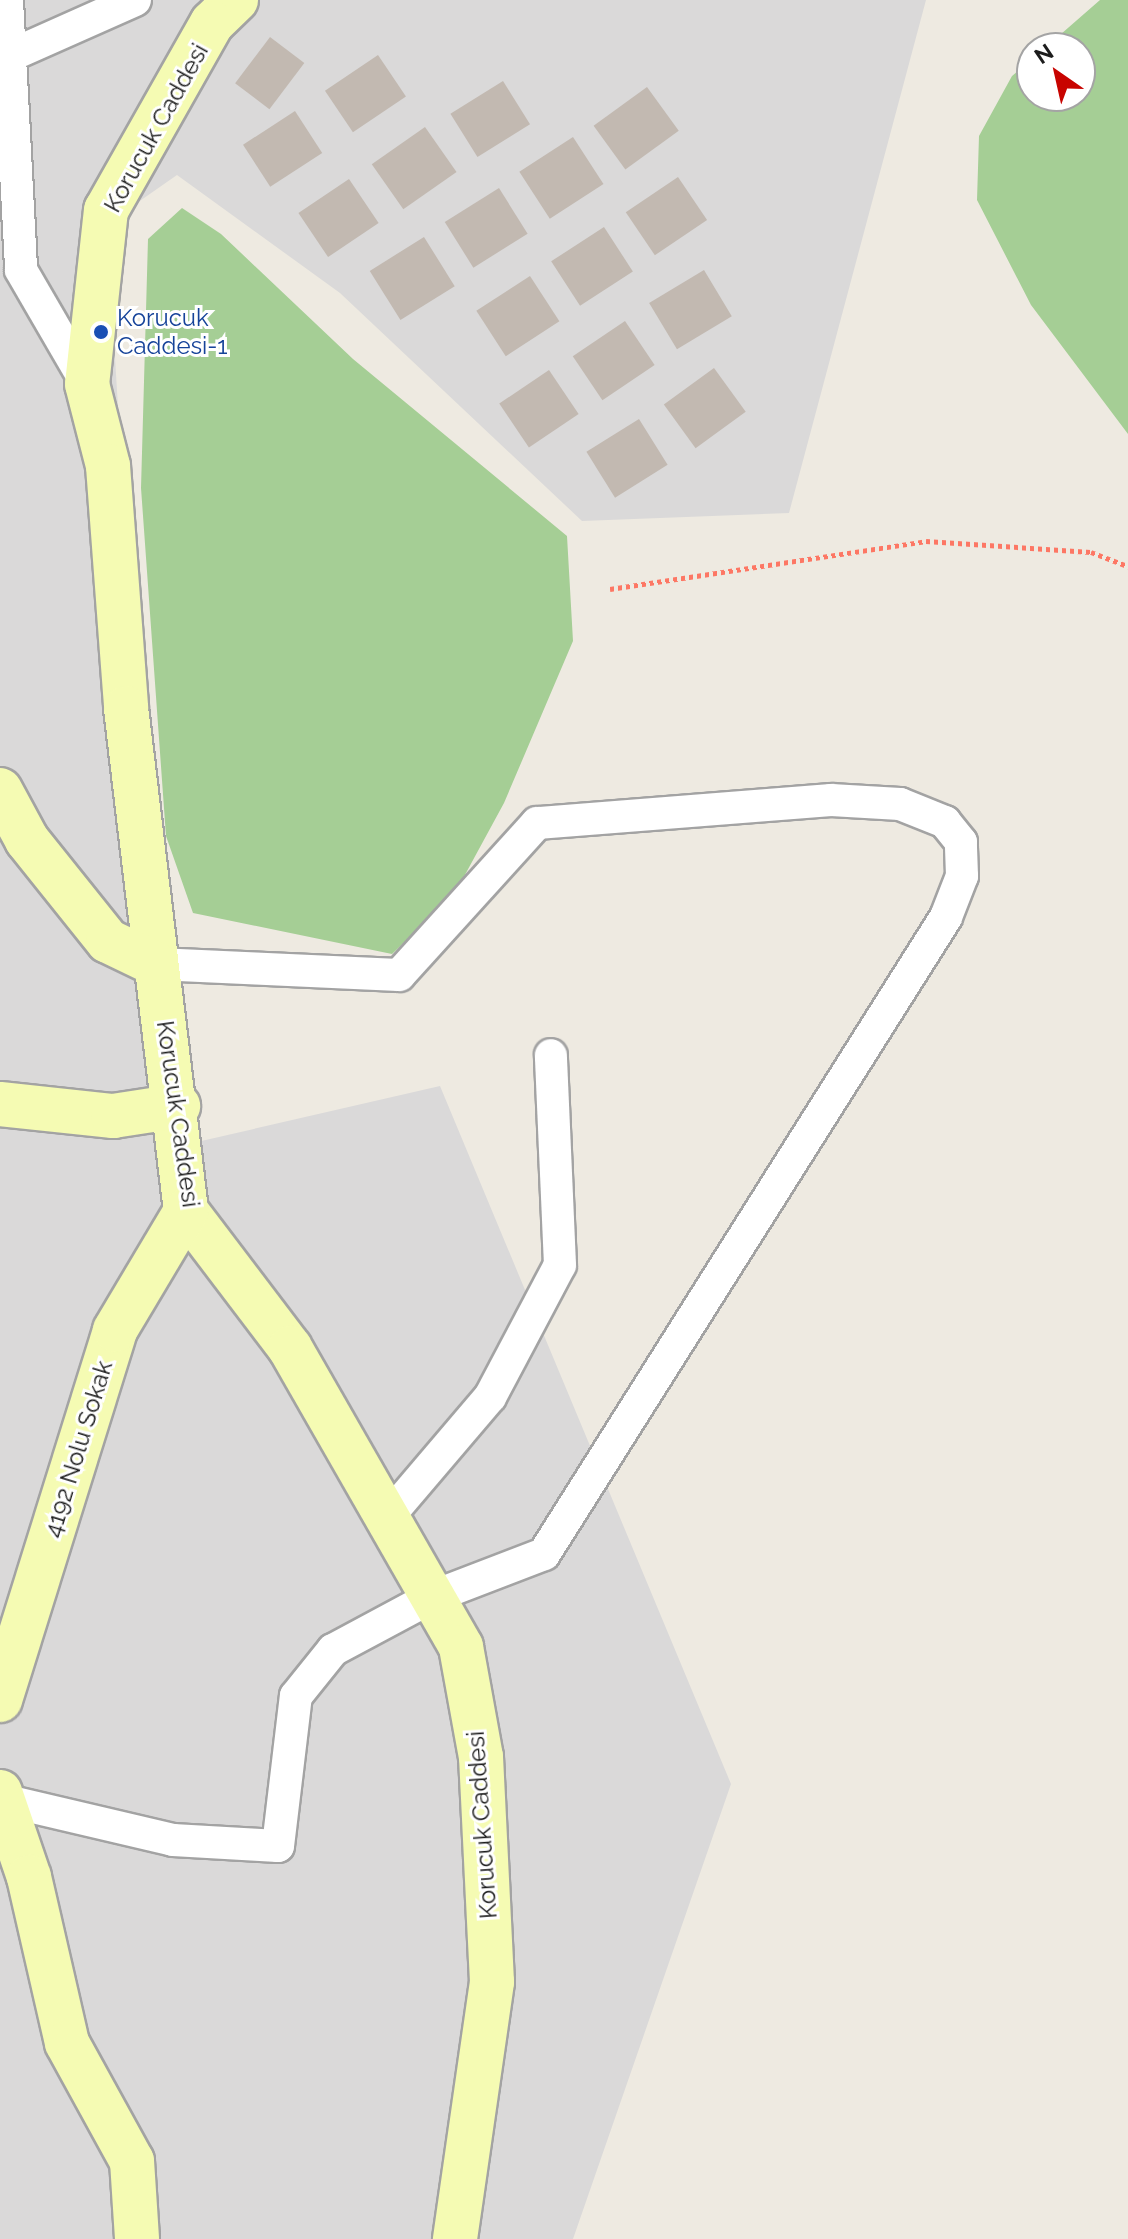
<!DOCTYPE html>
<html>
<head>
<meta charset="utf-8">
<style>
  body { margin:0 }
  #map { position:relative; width:1128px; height:2239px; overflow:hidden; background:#eeeae1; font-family:Raleway,sans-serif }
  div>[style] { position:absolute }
  .residential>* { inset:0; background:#dad9d9 }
  .forest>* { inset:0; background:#a5ce95 }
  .building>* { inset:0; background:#c2b9b1; transform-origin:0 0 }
  .path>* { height:5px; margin-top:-2.5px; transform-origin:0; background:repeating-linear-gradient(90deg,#fd7764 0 4px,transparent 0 8px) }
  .roads { filter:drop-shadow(2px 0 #a3a3a3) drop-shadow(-2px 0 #a3a3a3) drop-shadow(0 2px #a3a3a3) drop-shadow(0 -2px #a3a3a3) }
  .street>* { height:32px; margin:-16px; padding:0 16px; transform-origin:16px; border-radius:16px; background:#fff }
  .secondary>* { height:44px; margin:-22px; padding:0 22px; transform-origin:22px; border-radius:22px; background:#f5fbb3 }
  .dots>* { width:22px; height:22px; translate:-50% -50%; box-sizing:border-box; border:4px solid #fff; border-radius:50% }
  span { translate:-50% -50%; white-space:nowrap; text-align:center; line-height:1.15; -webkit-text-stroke:6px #fff; paint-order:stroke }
  .street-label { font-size:24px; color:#1c1c1c }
  .transit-label { font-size:24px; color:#164399 }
  .left { translate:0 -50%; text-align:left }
  .north { position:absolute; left:1016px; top:32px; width:80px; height:80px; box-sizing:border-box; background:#fff; border:2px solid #a4a4a4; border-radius:50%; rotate:326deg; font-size:22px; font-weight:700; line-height:32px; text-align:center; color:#1c1c1c }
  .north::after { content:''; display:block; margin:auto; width:28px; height:36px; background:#c80400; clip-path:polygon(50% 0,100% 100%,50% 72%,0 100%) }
</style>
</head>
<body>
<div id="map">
  <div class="residential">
    <i style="clip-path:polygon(0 0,926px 0,789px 513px,582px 521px,340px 293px,177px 175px,134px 205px,109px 259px,145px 850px,197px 1142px,440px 1086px,731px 1784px,573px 2239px,0 2239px)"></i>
  </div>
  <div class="forest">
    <i style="clip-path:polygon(1100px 0,1128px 0,1128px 434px,1031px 305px,977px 200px,979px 136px,1012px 76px,1032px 59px,1032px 96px,1080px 96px,1080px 48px,1045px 48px)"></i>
    <i style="clip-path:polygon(182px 208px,221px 234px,353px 359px,567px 536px,573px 641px,504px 803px,454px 895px,392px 954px,193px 913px,166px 836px,141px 488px,148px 239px)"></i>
  </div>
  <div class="building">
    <i style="left:270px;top:37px;width:43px;height:58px;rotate:37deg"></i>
    <i style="left:378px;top:55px;width:50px;height:64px;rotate:56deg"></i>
    <i style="left:503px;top:81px;width:51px;height:62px;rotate:58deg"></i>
    <i style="left:647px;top:87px;width:54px;height:66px;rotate:54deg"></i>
    <i style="left:295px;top:111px;width:50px;height:62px;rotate:57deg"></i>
    <i style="left:425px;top:127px;width:55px;height:65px;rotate:55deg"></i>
    <i style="left:573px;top:137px;width:56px;height:64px;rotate:57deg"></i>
    <i style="left:678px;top:177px;width:52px;height:63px;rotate:56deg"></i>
    <i style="left:349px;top:179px;width:53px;height:61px;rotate:56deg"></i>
    <i style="left:499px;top:188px;width:54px;height:64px;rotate:58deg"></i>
    <i style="left:604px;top:227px;width:53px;height:63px;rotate:57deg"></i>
    <i style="left:424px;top:237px;width:58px;height:64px;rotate:58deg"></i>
    <i style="left:704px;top:270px;width:54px;height:64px;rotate:59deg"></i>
    <i style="left:530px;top:276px;width:54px;height:64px;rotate:57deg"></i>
    <i style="left:625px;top:321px;width:53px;height:63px;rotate:56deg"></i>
    <i style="left:714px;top:368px;width:54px;height:62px;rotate:54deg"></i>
    <i style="left:549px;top:370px;width:53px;height:60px;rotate:56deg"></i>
    <i style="left:639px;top:419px;width:54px;height:62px;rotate:58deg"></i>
  </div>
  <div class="path">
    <i style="left:610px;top:589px;width:320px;rotate:-8.6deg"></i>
    <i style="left:926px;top:541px;width:165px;rotate:3.8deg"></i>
    <i style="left:1091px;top:552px;width:40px;rotate:21deg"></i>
  </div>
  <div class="roads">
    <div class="street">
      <i style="left:7px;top:0;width:270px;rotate:87deg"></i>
      <i style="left:21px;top:270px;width:132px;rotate:59.9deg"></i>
      <i style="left:7px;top:57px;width:140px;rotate:-24deg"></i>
      <i style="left:387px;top:1518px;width:159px;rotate:-49.6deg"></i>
      <i style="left:490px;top:1397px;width:149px;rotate:-62.1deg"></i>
      <i style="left:560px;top:1265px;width:210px;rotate:-92.5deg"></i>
      <i style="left:3px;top:1800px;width:175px;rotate:13.2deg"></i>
      <i style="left:173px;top:1840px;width:105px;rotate:3.3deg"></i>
      <i style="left:278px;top:1846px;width:151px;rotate:-83.2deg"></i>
      <i style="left:296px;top:1696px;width:59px;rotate:-51.2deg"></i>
      <i style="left:333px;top:1650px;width:112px;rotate:-28.2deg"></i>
      <i style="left:432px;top:1597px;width:120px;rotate:-21deg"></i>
      <i style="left:544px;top:1554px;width:753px;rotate:-57.74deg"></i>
      <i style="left:946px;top:917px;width:44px;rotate:-68.7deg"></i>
      <i style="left:962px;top:876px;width:34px;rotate:-92deg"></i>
      <i style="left:961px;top:842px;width:26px;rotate:-129deg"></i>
      <i style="left:945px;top:822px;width:48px;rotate:-158.2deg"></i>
      <i style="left:900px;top:804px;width:69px;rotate:-176.7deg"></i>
      <i style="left:831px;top:800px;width:295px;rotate:175.5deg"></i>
      <i style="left:537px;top:823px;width:205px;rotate:132.2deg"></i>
      <i style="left:399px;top:975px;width:243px;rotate:-177.4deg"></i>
    </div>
    <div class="secondary">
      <i style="left:236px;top:0;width:33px;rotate:136deg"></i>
      <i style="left:212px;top:23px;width:215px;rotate:119.5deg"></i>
      <i style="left:106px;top:210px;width:175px;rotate:96.2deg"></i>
      <i style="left:87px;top:384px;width:85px;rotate:75.6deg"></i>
      <i style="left:108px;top:466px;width:243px;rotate:85.7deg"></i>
      <i style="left:126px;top:708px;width:507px;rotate:83.2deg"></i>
      <i style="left:186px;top:1211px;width:172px;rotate:52.8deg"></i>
      <i style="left:290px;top:1348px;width:344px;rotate:60.2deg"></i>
      <i style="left:461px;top:1647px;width:112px;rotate:79.7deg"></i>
      <i style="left:481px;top:1757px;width:225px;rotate:87.2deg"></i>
      <i style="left:492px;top:1982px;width:260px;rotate:98.2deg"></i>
      <i style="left:0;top:790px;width:57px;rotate:61.6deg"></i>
      <i style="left:27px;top:840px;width:129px;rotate:51.3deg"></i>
      <i style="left:108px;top:941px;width:53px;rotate:25.6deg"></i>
      <i style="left:0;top:1104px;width:114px;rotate:6.1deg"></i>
      <i style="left:113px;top:1116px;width:66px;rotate:-8.7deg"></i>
      <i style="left:0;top:1700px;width:387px;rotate:-72.7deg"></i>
      <i style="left:115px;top:1330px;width:139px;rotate:-59.2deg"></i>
      <i style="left:0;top:1792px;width:90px;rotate:71.2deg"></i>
      <i style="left:29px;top:1877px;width:170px;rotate:77.1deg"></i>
      <i style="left:67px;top:2043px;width:135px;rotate:61.2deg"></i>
      <i style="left:132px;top:2161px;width:78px;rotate:86.3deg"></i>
    </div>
  </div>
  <div class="dots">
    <i style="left:101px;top:332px;background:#1a4fb4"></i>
  </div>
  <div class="street-label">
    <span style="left:156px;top:128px;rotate:-61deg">Korucuk Caddesi</span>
    <span style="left:178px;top:1114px;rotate:82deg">Korucuk Caddesi</span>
    <span style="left:78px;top:1449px;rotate:-73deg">4192 Nolu Sokak</span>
    <span style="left:482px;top:1825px;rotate:-94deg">Korucuk Caddesi</span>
  </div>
  <div class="transit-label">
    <span class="left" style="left:117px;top:332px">Korucuk<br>Caddesi-1</span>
  </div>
  <div class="north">N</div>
</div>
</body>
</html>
